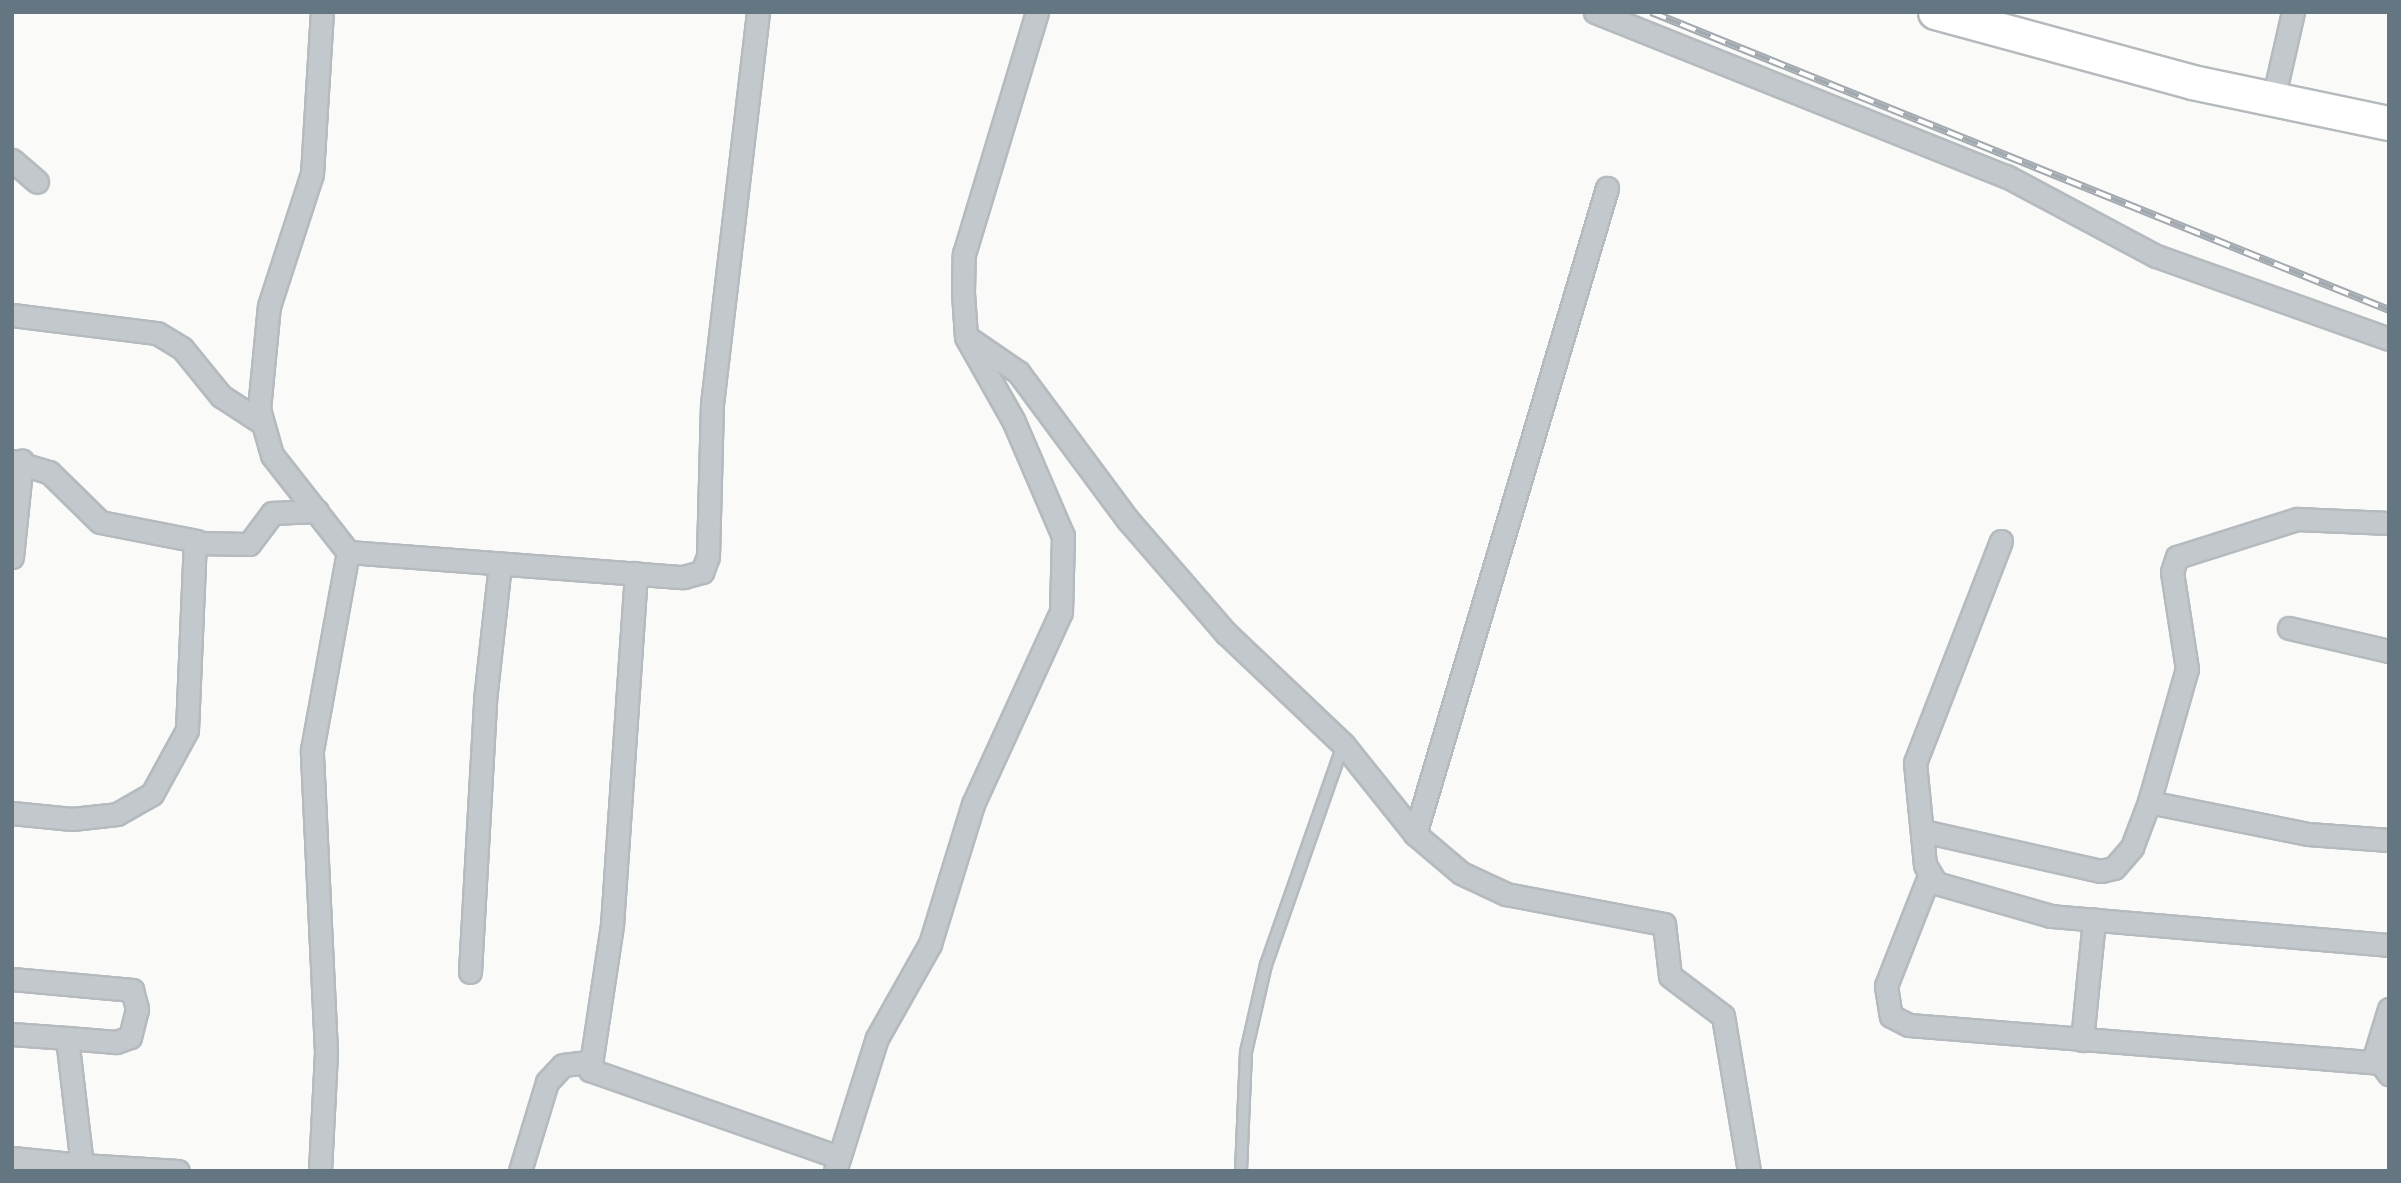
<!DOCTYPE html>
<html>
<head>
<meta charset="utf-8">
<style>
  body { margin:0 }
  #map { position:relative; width:2401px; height:1183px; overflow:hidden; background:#fafaf8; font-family:Arial,sans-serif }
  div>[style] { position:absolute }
  .roads { filter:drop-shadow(2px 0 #b5babe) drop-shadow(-2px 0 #b5babe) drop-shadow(0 2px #b5babe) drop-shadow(0 -2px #b5babe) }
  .service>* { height:10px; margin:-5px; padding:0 5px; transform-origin:5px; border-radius:5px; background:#c3c8cc }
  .minor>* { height:21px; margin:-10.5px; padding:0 10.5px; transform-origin:10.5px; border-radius:10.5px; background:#c3c8cc }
  .primary>* { height:33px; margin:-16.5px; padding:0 16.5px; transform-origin:16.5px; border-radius:16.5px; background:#fff }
  .rail>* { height:8px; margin-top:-4px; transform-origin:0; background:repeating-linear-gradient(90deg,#fff 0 16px,#a2aab0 0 32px); box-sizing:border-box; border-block:2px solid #a2aab0 }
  span { translate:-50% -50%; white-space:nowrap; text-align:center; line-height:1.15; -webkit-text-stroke:7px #fff; paint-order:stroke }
  .frame { position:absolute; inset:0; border:14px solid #657683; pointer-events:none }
</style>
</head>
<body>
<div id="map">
  <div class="roads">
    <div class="service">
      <i style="left:1241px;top:1171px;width:119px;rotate:-87.6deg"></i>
      <i style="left:1246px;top:1052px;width:89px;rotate:-77.1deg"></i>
      <i style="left:1266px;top:965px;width:233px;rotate:-70.7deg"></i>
    </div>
    <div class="minor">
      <i style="left:1595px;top:12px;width:443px;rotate:21.8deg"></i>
      <i style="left:2006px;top:176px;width:170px;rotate:28.1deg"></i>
      <i style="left:2156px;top:256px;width:247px;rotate:19.6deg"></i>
      <i style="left:2273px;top:100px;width:90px;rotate:-77.2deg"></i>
      <i style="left:12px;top:160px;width:33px;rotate:41deg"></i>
      <i style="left:12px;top:315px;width:146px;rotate:7.1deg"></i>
      <i style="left:157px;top:333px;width:29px;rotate:31deg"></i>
      <i style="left:182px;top:348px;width:62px;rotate:50.9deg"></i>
      <i style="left:221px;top:396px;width:48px;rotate:33deg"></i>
      <i style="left:967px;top:337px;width:62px;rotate:34.5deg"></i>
      <i style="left:1018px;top:372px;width:184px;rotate:53.4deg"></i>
      <i style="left:1128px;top:520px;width:150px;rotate:49.1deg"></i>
      <i style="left:1226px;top:633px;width:161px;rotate:43.5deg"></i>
      <i style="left:1343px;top:744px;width:115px;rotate:51.3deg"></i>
      <i style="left:1415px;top:834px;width:60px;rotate:40.3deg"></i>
      <i style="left:1461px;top:873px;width:50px;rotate:25deg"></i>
      <i style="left:1506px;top:894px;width:161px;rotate:10.8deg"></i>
      <i style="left:1664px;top:924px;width:52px;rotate:83.4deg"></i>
      <i style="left:1670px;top:976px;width:66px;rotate:37deg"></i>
      <i style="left:1723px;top:1016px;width:157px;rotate:80.5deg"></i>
      <i style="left:12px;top:461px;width:39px;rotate:17deg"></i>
      <i style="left:49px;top:472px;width:71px;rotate:44.4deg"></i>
      <i style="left:100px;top:522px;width:99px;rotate:11.1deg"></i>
      <i style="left:2001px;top:541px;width:238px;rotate:111.2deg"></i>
      <i style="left:1915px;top:763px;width:102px;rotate:84.4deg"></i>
      <i style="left:1925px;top:865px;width:21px;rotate:59deg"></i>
      <i style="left:1936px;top:883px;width:120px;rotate:16deg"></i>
      <i style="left:2051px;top:916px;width:339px;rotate:4.9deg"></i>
      <i style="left:348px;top:552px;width:336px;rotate:4.3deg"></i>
      <i style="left:683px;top:577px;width:20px;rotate:-15deg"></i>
      <i style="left:702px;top:572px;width:17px;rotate:-69deg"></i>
      <i style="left:708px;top:556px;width:152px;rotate:-88.5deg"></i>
      <i style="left:712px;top:404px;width:395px;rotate:-83.3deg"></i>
      <i style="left:12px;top:557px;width:97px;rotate:-84.1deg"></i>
      <i style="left:636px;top:573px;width:353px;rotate:93.9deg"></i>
      <i style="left:612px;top:925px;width:147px;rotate:98.6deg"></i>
      <i style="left:590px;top:1070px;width:263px;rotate:19.3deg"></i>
      <i style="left:2289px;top:628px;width:103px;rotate:13deg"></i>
      <i style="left:2149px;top:802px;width:162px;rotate:11.4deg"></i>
      <i style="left:2308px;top:834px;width:81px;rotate:4.2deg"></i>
      <i style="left:12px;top:813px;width:60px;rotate:5.7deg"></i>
      <i style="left:72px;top:819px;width:45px;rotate:-6.3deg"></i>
      <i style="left:117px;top:814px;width:40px;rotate:-29.7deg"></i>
      <i style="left:152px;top:794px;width:73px;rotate:-61.3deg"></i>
      <i style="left:187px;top:730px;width:187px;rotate:-87.6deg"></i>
      <i style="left:195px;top:543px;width:54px;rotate:1.1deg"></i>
      <i style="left:249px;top:544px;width:39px;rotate:-53deg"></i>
      <i style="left:272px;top:513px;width:45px;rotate:-2.5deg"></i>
      <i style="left:1923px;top:831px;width:182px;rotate:12.7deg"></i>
      <i style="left:2101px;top:871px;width:13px;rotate:-13deg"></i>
      <i style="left:2114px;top:868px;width:28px;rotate:-49deg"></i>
      <i style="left:2132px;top:847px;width:48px;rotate:-69.3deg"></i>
      <i style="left:2149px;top:802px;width:138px;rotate:-74.1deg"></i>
      <i style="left:2187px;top:669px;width:98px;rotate:-98.8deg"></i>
      <i style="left:2172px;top:572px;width:16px;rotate:-72deg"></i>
      <i style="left:2177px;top:557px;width:126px;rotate:-17.6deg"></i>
      <i style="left:2297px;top:519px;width:92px;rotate:2.5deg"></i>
      <i style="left:1415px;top:834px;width:674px;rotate:-73.45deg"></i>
      <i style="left:1929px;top:876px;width:118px;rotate:111.4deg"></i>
      <i style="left:1886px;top:986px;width:30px;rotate:81deg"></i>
      <i style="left:1891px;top:1016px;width:20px;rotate:27deg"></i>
      <i style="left:1909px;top:1025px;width:471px;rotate:4.6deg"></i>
      <i style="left:470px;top:972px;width:272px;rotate:-86.8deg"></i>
      <i style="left:485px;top:700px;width:137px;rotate:-83.7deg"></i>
      <i style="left:12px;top:979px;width:121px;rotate:5.2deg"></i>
      <i style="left:132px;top:990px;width:20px;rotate:75deg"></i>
      <i style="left:137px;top:1009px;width:29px;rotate:104deg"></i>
      <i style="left:130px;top:1037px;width:15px;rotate:160deg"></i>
      <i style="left:116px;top:1042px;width:49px;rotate:-175.3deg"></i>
      <i style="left:2389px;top:1009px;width:48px;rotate:106.9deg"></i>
      <i style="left:2375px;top:1055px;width:24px;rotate:54deg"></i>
      <i style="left:12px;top:1034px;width:55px;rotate:4.2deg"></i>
      <i style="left:67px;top:1038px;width:128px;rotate:83.3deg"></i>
      <i style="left:82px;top:1165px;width:96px;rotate:3.6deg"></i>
      <i style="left:2082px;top:1040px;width:121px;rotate:-84.3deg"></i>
      <i style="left:12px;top:1158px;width:70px;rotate:5.7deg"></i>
      <i style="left:320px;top:1171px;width:119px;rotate:-87.1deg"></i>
      <i style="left:326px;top:1052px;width:302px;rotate:-92.7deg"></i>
      <i style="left:312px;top:750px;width:201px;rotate:-79.7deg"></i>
      <i style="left:348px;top:552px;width:123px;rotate:-128.1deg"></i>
      <i style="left:272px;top:455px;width:48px;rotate:-105.8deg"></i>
      <i style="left:259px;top:409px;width:103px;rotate:-84.5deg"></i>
      <i style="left:269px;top:306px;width:139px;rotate:-72deg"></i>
      <i style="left:312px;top:174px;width:162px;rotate:-86.5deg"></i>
      <i style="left:520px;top:1171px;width:93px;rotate:-73.1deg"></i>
      <i style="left:547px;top:1082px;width:23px;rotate:-47deg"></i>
      <i style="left:563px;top:1065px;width:25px;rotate:-7deg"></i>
      <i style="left:835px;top:1171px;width:139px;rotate:-72.5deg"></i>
      <i style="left:877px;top:1038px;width:108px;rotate:-60.6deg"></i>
      <i style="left:930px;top:944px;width:146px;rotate:-72.9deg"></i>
      <i style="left:973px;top:804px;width:211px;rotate:-65.4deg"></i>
      <i style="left:1061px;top:612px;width:76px;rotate:-88.5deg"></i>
      <i style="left:1063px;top:536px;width:126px;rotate:-113.3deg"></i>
      <i style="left:1013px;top:420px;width:95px;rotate:-119.5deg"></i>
      <i style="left:966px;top:337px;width:44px;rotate:-93.9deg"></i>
      <i style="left:963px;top:293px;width:39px;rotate:-89deg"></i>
      <i style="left:964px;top:254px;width:253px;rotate:-73.2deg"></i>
    </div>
    <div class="primary">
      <i style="left:1935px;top:12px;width:266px;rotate:15.2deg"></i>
      <i style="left:2192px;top:82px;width:201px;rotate:11.8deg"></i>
    </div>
  </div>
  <div class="rail">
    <i style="left:1651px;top:12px;width:796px;rotate:21.99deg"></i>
  </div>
  <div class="frame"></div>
</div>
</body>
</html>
